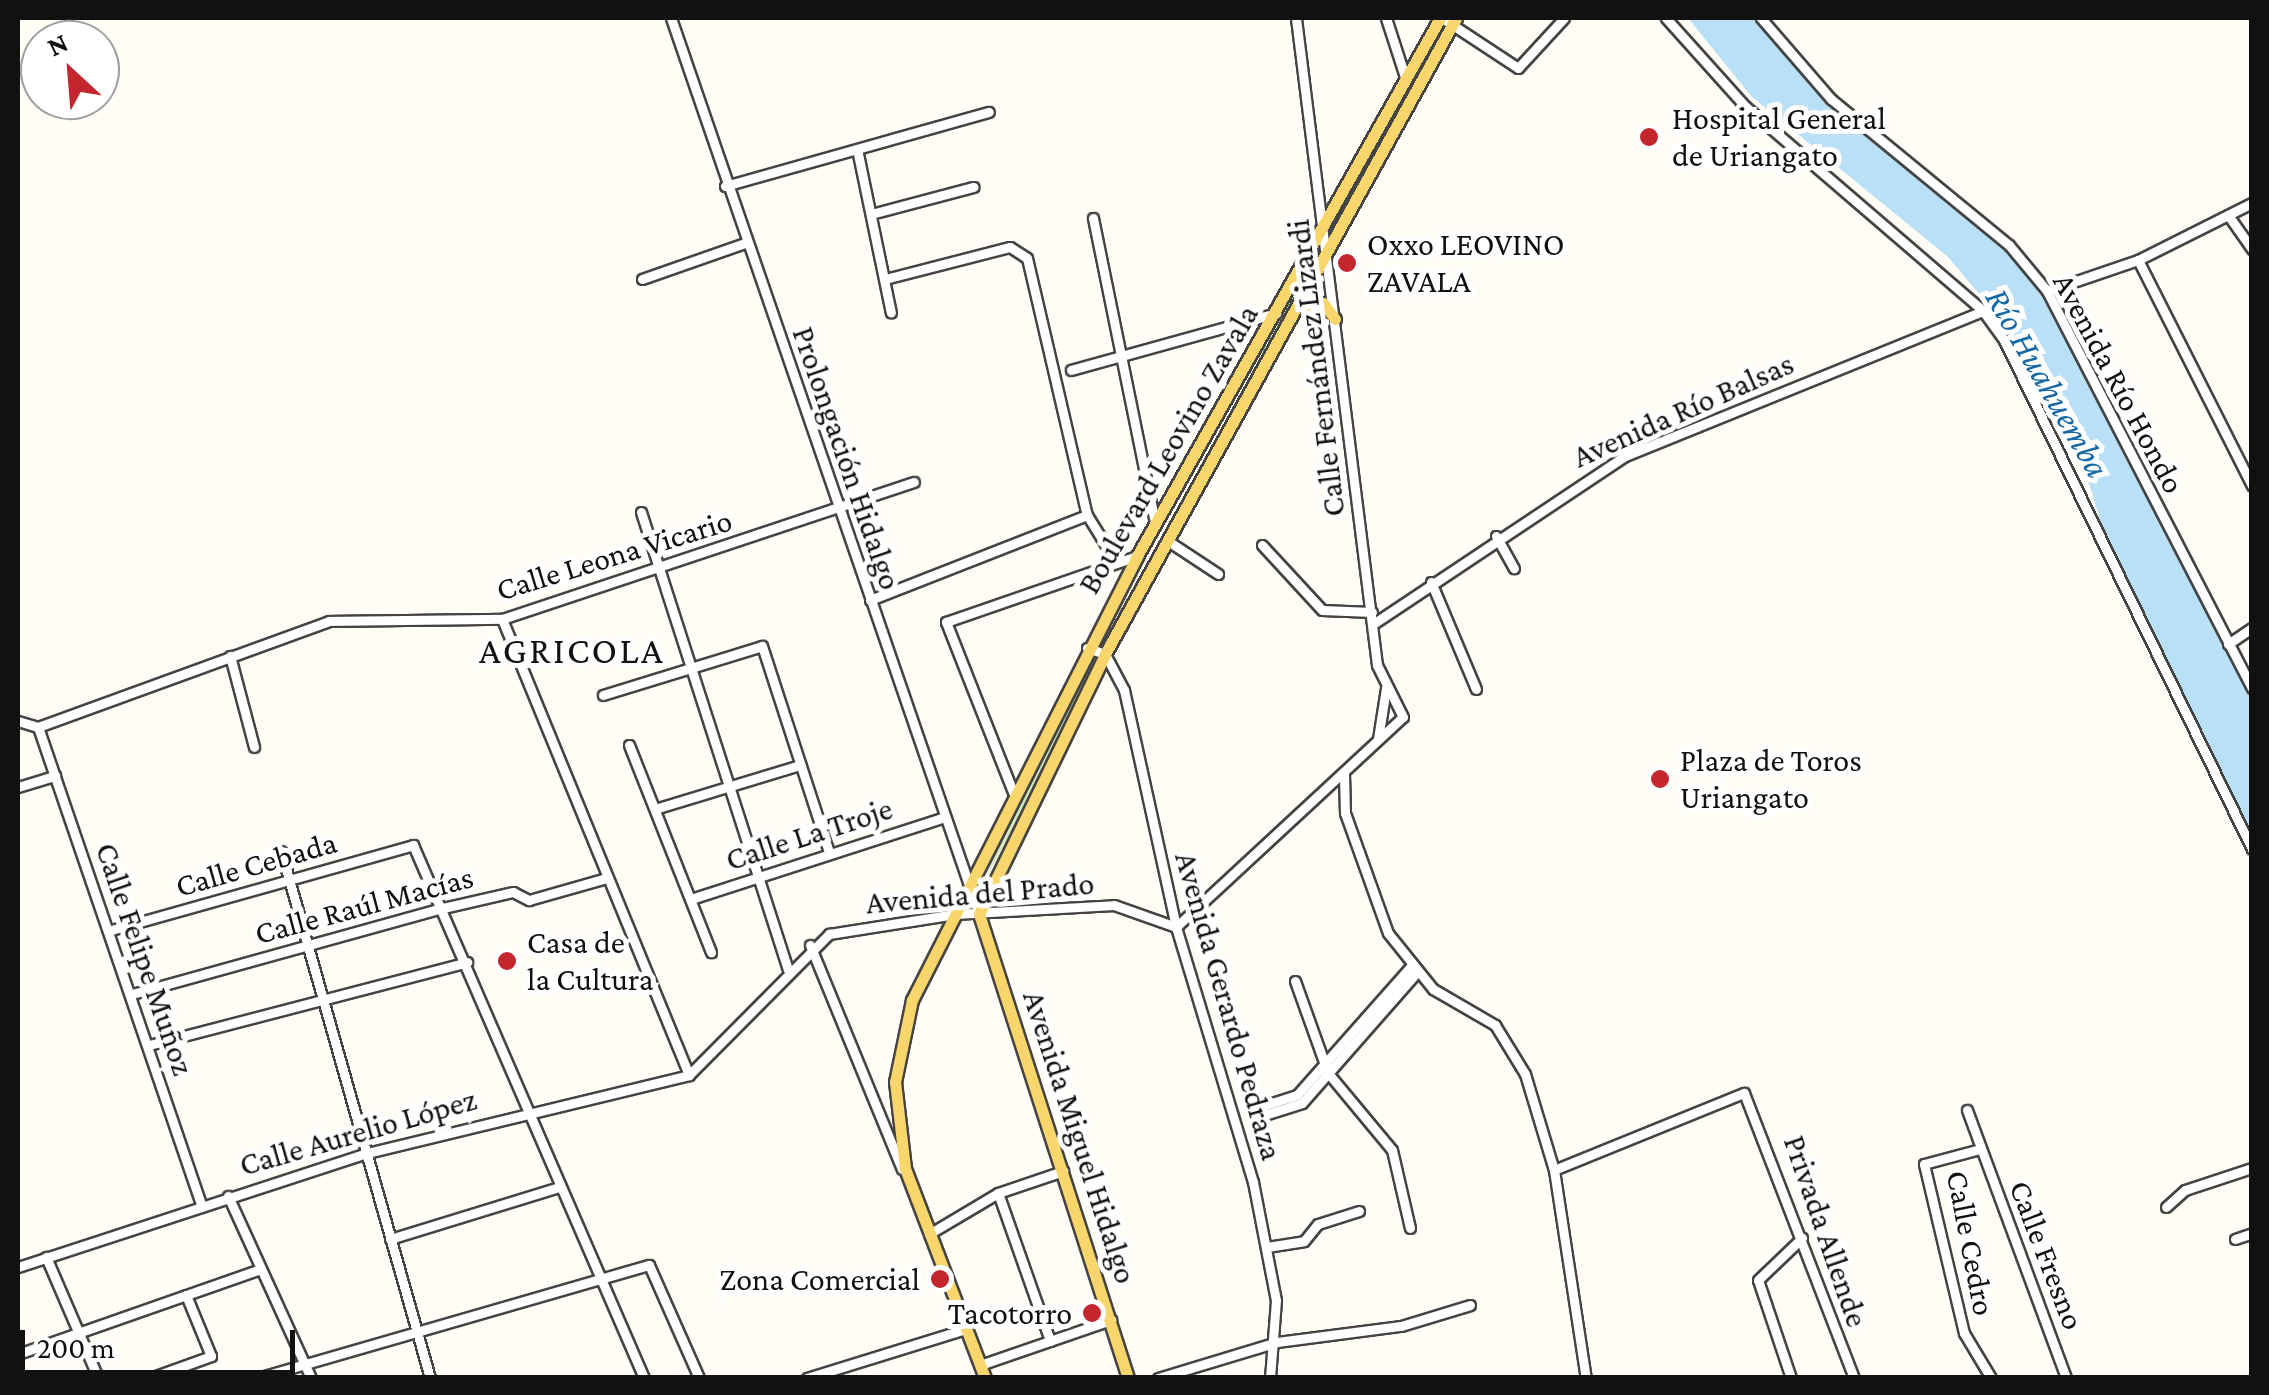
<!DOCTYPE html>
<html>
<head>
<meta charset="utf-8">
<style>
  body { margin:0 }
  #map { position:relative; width:2269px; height:1395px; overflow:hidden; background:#fffdf5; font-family:"Crimson Pro",serif }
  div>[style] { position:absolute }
  .green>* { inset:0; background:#d5ebbd }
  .water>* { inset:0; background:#b9e0f7 }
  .roads { filter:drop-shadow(2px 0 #444) drop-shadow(-2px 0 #444) drop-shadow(0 2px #444) drop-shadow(0 -2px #444) }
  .minor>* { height:9px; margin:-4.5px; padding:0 4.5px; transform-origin:4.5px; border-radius:4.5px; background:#fff }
  .major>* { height:11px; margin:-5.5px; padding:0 5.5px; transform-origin:5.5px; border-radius:5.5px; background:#f9d66b }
  .dots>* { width:28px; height:28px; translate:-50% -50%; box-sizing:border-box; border:5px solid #fff; border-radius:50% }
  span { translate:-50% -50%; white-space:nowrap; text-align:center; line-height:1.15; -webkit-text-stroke:10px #fff; paint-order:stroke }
  .poi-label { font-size:32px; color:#111 }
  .left { translate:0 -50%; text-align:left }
  .right { translate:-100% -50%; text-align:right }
  .street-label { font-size:32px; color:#111 }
  .water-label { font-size:35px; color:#1768a6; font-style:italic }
  .quarter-label { font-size:38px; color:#111; letter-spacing:2.5px }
  .frame { position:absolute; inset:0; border:20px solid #111; pointer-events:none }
  .north { position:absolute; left:20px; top:20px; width:100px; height:100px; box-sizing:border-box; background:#fff; border:2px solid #a0a0a0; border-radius:50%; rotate:334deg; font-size:28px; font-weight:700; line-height:40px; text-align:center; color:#111 }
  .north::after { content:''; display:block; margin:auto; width:35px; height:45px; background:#c4262e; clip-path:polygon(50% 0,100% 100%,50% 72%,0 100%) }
  .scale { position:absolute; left:20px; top:1330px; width:275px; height:45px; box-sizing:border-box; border:5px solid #111; border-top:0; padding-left:12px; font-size:30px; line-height:35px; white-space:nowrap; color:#111; -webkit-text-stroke:8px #fff; paint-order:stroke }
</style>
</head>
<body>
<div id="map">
  <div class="green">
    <i style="clip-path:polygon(1444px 18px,1449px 18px,984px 882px,1021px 796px)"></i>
  </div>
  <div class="water">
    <i style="clip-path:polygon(1688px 18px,1753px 18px,1830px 101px,2006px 247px,2044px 292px,2251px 690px,2251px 846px,2121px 589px,2084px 467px,2013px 334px,1948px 257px,1751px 96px)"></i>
  </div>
  <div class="roads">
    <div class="minor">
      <i style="left:671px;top:18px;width:947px;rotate:71.03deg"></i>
      <i style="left:1386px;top:18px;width:62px;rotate:72.1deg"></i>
      <i style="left:1442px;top:18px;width:91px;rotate:33.3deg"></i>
      <i style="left:1518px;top:68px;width:68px;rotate:-47.4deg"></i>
      <i style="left:1666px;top:18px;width:118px;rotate:48.1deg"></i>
      <i style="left:1745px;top:106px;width:314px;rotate:40.7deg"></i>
      <i style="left:1983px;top:311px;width:36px;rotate:54deg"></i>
      <i style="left:2004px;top:340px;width:566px;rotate:64.02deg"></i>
      <i style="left:1761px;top:18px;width:107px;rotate:49.2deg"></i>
      <i style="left:1831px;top:99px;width:230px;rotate:39.4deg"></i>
      <i style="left:2009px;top:245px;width:60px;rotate:50.4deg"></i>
      <i style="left:2047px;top:291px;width:447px;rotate:62.7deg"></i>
      <i style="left:857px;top:149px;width:167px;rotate:78.3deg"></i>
      <i style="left:725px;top:186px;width:274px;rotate:-15.7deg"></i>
      <i style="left:871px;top:214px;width:106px;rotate:-14.8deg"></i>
      <i style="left:2228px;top:215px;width:42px;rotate:54.8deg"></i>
      <i style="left:1093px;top:218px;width:312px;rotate:78.5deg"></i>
      <i style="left:2138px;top:260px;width:253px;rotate:63.2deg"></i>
      <i style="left:642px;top:279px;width:109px;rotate:-19.3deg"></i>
      <i style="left:885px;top:279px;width:129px;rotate:-14.4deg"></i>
      <i style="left:1010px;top:247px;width:20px;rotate:33deg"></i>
      <i style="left:1027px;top:258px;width:264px;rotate:76.9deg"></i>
      <i style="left:1087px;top:515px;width:49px;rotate:58.2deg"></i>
      <i style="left:2047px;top:291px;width:96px;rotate:-18.8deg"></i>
      <i style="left:2138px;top:260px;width:127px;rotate:-26.6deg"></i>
      <i style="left:1071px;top:370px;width:213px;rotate:-15.5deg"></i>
      <i style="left:641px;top:512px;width:481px;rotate:72.2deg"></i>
      <i style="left:1496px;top:536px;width:37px;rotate:61deg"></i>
      <i style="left:1168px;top:541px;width:60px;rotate:33.4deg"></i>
      <i style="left:1262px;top:545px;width:88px;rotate:47.3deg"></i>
      <i style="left:1322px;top:610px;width:50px;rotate:2.3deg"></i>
      <i style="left:1431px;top:582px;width:116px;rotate:67.2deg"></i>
      <i style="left:870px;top:600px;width:233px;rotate:-21.4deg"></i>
      <i style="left:502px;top:619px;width:493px;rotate:67.7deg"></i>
      <i style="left:1373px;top:624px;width:301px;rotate:-33.7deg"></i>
      <i style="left:1623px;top:457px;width:388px;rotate:-22.1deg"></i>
      <i style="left:2228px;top:644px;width:29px;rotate:-34deg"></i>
      <i style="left:1087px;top:648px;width:19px;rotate:18deg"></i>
      <i style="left:1105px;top:654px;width:41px;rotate:62.2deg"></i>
      <i style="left:1124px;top:690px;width:243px;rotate:77.6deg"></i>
      <i style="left:1176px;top:927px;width:266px;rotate:73.2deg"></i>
      <i style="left:1253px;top:1182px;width:120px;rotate:79deg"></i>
      <i style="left:1276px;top:1300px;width:78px;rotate:94.4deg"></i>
      <i style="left:230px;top:656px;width:94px;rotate:75.2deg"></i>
      <i style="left:603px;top:695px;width:166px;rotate:-17.1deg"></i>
      <i style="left:762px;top:646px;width:217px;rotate:72deg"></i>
      <i style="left:18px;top:721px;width:21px;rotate:17deg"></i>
      <i style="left:38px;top:727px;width:310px;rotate:-20deg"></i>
      <i style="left:329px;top:621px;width:173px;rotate:-0.7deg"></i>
      <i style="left:502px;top:619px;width:434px;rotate:-18.4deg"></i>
      <i style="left:38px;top:727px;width:507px;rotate:71.14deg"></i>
      <i style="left:1378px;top:739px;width:52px;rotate:-81.1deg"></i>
      <i style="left:629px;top:745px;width:223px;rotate:68.4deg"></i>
      <i style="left:1344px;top:773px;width:40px;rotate:88.6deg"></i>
      <i style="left:1345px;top:813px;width:127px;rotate:70.3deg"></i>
      <i style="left:1388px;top:933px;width:72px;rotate:51.2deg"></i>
      <i style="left:1433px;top:989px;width:72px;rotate:30.1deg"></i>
      <i style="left:1495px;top:1025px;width:57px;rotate:58.5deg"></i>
      <i style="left:1525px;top:1074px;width:100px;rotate:73.2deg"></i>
      <i style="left:1554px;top:1170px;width:210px;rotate:81.3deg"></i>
      <i style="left:18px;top:787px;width:39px;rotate:-17deg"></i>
      <i style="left:1013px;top:792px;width:183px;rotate:-111.5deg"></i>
      <i style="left:946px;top:622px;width:202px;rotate:-19.1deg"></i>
      <i style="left:655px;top:809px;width:152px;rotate:-16.9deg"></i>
      <i style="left:281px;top:851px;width:548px;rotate:74.21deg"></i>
      <i style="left:691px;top:899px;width:264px;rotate:-17.9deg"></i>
      <i style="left:1176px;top:927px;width:309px;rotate:-42.8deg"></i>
      <i style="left:1403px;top:717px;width:58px;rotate:-116.6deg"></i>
      <i style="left:1377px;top:665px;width:652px;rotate:-97.14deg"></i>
      <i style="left:111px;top:930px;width:314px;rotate:-15.7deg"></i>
      <i style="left:413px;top:845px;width:581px;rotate:66.57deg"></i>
      <i style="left:810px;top:945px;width:242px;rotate:67.7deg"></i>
      <i style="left:1295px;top:981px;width:98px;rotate:70.3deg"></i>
      <i style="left:1328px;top:1073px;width:100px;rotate:50.3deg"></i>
      <i style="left:1392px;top:1150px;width:80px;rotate:77deg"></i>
      <i style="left:132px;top:994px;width:323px;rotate:-15.5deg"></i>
      <i style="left:443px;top:908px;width:72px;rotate:-12.9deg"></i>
      <i style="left:513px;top:892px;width:18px;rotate:27deg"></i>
      <i style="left:529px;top:900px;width:81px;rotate:-15.8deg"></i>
      <i style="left:149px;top:1045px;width:329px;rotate:-14.6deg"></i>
      <i style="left:1250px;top:1110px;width:9px;rotate:58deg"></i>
      <i style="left:1255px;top:1118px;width:49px;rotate:-17.7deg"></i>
      <i style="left:1302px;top:1103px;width:174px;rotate:-48.7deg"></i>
      <i style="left:1250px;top:1110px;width:49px;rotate:-17.7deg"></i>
      <i style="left:1297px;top:1095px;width:172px;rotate:-48.5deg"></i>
      <i style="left:1967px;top:1110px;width:286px;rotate:69.7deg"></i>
      <i style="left:1980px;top:1149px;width:58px;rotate:165deg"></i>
      <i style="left:1924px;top:1164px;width:174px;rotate:76.7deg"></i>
      <i style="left:1964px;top:1333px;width:52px;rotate:59deg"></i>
      <i style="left:1554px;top:1170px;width:205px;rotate:-22.1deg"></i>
      <i style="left:1744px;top:1093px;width:305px;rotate:68.9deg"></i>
      <i style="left:998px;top:1193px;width:157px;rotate:70.6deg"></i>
      <i style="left:228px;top:1196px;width:200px;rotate:65.5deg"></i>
      <i style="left:2166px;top:1207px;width:25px;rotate:-42deg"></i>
      <i style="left:2185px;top:1190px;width:71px;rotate:-18.2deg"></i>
      <i style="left:929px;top:1234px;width:80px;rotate:-30.7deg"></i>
      <i style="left:998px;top:1193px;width:69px;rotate:-18.7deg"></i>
      <i style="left:390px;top:1239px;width:177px;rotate:-17.1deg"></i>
      <i style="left:2235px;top:1239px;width:18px;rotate:-19deg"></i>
      <i style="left:1267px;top:1247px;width:37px;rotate:-9deg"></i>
      <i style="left:1304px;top:1241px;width:22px;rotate:-51deg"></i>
      <i style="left:1318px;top:1224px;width:43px;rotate:-17.6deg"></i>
      <i style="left:46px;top:1257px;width:132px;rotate:66.7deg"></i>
      <i style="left:18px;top:1267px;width:367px;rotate:-18.1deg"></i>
      <i style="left:367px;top:1153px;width:331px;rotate:-13.6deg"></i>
      <i style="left:689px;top:1075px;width:199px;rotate:-45.2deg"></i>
      <i style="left:829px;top:934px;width:128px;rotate:-9deg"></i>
      <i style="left:955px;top:914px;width:159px;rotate:-3.2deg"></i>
      <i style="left:1114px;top:905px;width:66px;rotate:19.5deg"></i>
      <i style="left:18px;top:1354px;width:257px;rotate:-19.3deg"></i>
      <i style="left:980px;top:1365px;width:139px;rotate:-19deg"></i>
      <i style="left:150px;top:1378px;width:65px;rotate:-19.8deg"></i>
      <i style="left:211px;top:1356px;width:66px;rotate:-112.3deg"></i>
      <i style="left:257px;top:1378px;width:408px;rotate:-16.1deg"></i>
      <i style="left:649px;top:1265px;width:124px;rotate:66.1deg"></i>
      <i style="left:807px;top:1378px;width:165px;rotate:-17.2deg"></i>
      <i style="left:1158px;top:1378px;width:124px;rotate:-16.8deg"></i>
      <i style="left:1277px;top:1342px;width:125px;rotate:-7.4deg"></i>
      <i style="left:1401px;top:1326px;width:72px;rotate:-16.9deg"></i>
      <i style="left:1791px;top:1378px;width:103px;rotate:-108.6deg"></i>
      <i style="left:1758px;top:1280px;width:61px;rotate:-43.7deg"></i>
    </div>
    <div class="major">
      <i style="left:1299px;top:306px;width:24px;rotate:-7deg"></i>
      <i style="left:1323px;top:303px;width:20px;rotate:53deg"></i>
      <i style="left:985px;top:1378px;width:225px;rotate:-110.9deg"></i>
      <i style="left:905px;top:1168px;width:87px;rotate:-96.6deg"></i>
      <i style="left:895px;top:1082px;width:84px;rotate:-78.3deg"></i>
      <i style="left:912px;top:1000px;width:498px;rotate:-63.1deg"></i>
      <i style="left:1137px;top:556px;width:617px;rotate:-60.61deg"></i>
      <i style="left:1128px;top:1378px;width:487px;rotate:-107.8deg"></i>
      <i style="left:979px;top:914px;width:289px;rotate:-64.1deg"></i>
      <i style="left:1105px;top:654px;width:726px;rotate:-61.11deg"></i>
    </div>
  </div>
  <div class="dots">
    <i style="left:1649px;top:137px;background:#c4262e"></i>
    <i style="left:1347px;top:263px;background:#c4262e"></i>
    <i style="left:1660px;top:779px;background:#c4262e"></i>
    <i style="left:507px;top:961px;background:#c4262e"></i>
    <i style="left:940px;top:1279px;background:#c4262e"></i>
    <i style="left:1092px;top:1313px;background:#c4262e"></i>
  </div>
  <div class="poi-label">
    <span class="left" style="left:1672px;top:137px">Hospital General<br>de Uriangato</span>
    <span class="left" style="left:1367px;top:263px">Oxxo LEOVINO<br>ZAVALA</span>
    <span class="left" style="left:1680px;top:779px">Plaza de Toros<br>Uriangato</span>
    <span class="left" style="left:527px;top:961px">Casa de<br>la Cultura</span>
    <span class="right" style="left:920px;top:1279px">Zona Comercial</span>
    <span class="right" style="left:1072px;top:1313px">Tacotorro</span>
  </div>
  <div class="street-label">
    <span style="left:1316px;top:368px;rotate:-97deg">Calle Fernández Lizardi</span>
    <span style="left:2119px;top:383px;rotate:62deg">Avenida Río Hondo</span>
    <span style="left:1683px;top:410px;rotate:-24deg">Avenida Río Balsas</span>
    <span style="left:1168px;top:449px;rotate:-60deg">Boulevard Leovino Zavala</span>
    <span style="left:847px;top:458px;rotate:71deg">Prolongación Hidalgo</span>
    <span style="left:614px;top:555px;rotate:-17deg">Calle Leona Vicario</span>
    <span style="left:809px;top:834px;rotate:-18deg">Calle La Troje</span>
    <span style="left:256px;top:864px;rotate:-16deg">Calle Cebada</span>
    <span style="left:980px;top:893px;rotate:-5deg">Avenida del Prado</span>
    <span style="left:364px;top:905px;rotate:-15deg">Calle Raúl Macías</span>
    <span style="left:145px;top:959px;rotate:71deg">Calle Felipe Muñoz</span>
    <span style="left:1229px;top:1006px;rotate:74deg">Avenida Gerardo Pedraza</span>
    <span style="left:358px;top:1132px;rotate:-16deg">Calle Aurelio López</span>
    <span style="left:1080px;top:1137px;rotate:72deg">Avenida Miguel Hidalgo</span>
    <span style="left:1826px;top:1231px;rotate:71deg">Privada Allende</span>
    <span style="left:1971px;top:1243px;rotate:79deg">Calle Cedro</span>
    <span style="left:2047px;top:1255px;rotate:69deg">Calle Fresno</span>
  </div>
  <div class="water-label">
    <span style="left:2047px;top:383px;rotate:60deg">Río Huahuemba</span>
  </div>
  <div class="quarter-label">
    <span style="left:572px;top:651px">AGRICOLA</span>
  </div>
  <div class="frame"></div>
  <div class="north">N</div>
  <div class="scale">200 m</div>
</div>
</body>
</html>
